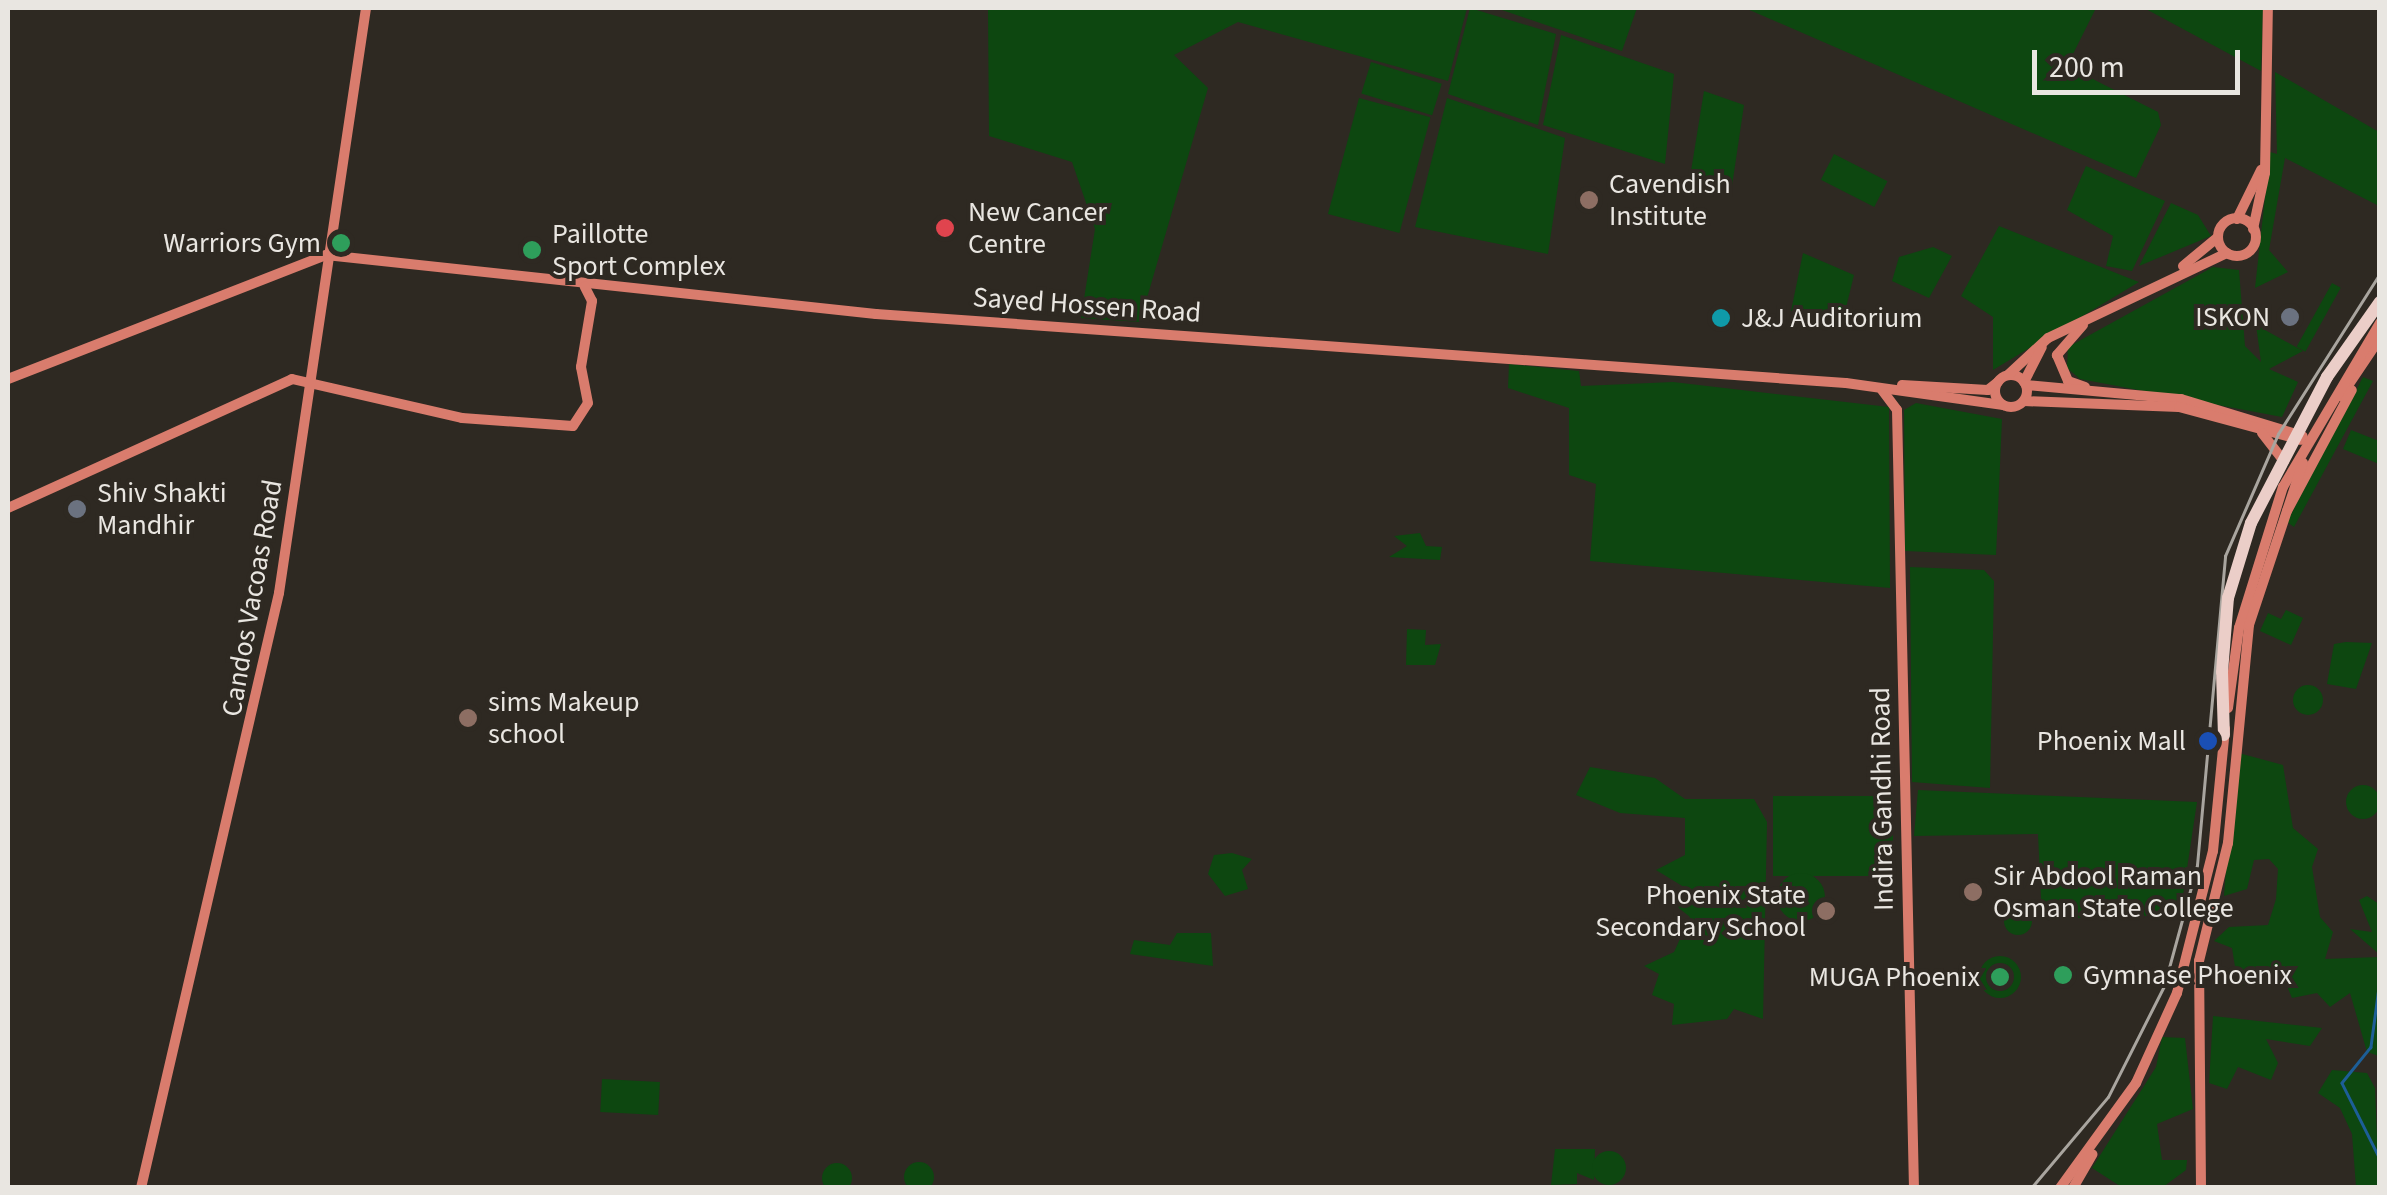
<!DOCTYPE html>
<html>
<head>
<meta charset="utf-8">
<style>
  body { margin:0 }
  #map { position:relative; width:2387px; height:1195px; overflow:hidden; background:#2e2922; font-family:"Source Sans 3",sans-serif }
  div>[style] { position:absolute }
  .green>* { inset:0; background:#0d4710; transform-origin:0 0 }
  .round { border-radius:50% }
  .stream>* { height:2.5px; margin:-1.25px; padding:0 1.25px; transform-origin:1.25px; border-radius:1.25px; background:#1d5e97 }
  .secondary>* { height:10px; margin:-5px; padding:0 5px; transform-origin:5px; border-radius:5px; background:#d97c6d }
  .secondary>.ring { margin:-5px; padding:0; box-sizing:content-box; background:none; border:10px solid #d97c6d; border-radius:50% }
  .highway>* { height:12px; margin:-6px; padding:0 6px; transform-origin:6px; border-radius:6px; background:#ebcec8 }
  .tram>* { height:2.5px; margin:-1.25px; padding:0 1.25px; transform-origin:1.25px; border-radius:1.25px; background:#a9a59f }
  .highway-bridge>* { height:12px; margin:-6px; padding:0 6px; transform-origin:6px; border-radius:6px; background:#ebcec8 }
  .dots>* { width:28px; height:28px; translate:-50% -50%; box-sizing:border-box; border:5px solid #2e2922; border-radius:50% }
  span { translate:-50% -50%; white-space:nowrap; text-align:center; line-height:1.15; -webkit-text-stroke:8px #2e2922; paint-order:stroke }
  .poi-label { font-size:28px; color:#e9e6e1 }
  .left { translate:0 -50%; text-align:left }
  .right { translate:-100% -50%; text-align:right }
  .street-label { font-size:28px; color:#e9e6e1 }
  .frame { position:absolute; inset:0; border:10px solid #e9e6e1; pointer-events:none }
  .scale { position:absolute; left:2032px; top:50px; width:208px; height:45px; box-sizing:border-box; border:5px solid #e9e6e1; border-top:0; padding-left:12px; font-size:30px; line-height:35px; white-space:nowrap; color:#e9e6e1; -webkit-text-stroke:8px #2e2922; paint-order:stroke }
</style>
</head>
<body>
<div id="map">
  <div class="green">
    <i style="clip-path:polygon(988px 8px,1467px 8px,1448px 81px,1238px 22px,1174px 55px,1208px 88px,1140px 322px,1081px 318px,1095px 229px,1072px 162px,989px 136px)"></i>
    <i style="clip-path:polygon(1470px 8px,1556px 34px,1538px 125px,1448px 94px)"></i>
    <i style="clip-path:polygon(1496px 8px,1637px 8px,1622px 51px)"></i>
    <i style="clip-path:polygon(1745px 8px,2096px 8px,2067px 66px,2158px 112px,2161px 125px,2136px 178px)"></i>
    <i style="clip-path:polygon(2144px 8px,2263px 8px,2261px 71px)"></i>
    <i style="clip-path:polygon(1561px 35px,1674px 74px,1665px 164px,1543px 125px)"></i>
    <i style="left:1371px;top:62px;width:74px;height:33px;rotate:17deg"></i>
    <i style="clip-path:polygon(2275px 72px,2379px 132px,2379px 206px,2285px 158px,2269px 250px,2288px 272px,2255px 288px,2270px 152px,2277px 154px)"></i>
    <i style="clip-path:polygon(1704px 91px,1744px 105px,1732px 186px,1691px 171px)"></i>
    <i style="left:1359px;top:98px;width:74px;height:120px;rotate:15deg"></i>
    <i style="clip-path:polygon(1447px 98px,1565px 138px,1548px 254px,1415px 227px)"></i>
    <i style="left:1834px;top:154px;width:60px;height:29px;rotate:27deg"></i>
    <i style="clip-path:polygon(2086px 166px,2165px 201px,2132px 271px,2106px 266px,2113px 236px,2067px 210px)"></i>
    <i style="clip-path:polygon(2171px 203px,2198px 215px,2211px 236px,2139px 266px)"></i>
    <i style="clip-path:polygon(1999px 226px,2131px 279px,2139px 282px,1993px 370px,1993px 317px,1961px 296px)"></i>
    <i style="clip-path:polygon(1933px 247px,1952px 256px,1929px 298px,1892px 281px,1899px 257px)"></i>
    <i style="clip-path:polygon(1803px 253px,1854px 275px,1843px 320px,1791px 311px)"></i>
    <i style="clip-path:polygon(2213px 267px,2239px 270px,2245px 346px,2261px 362px,2256px 325px,2303px 351px,2269px 369px,2298px 382px,2282px 417px,2080px 379px,2067px 368px,2068px 347px)"></i>
    <i style="left:2332px;top:283px;width:10px;height:73px;rotate:29deg"></i>
    <i style="clip-path:polygon(1509px 364px,1579px 371px,1581px 386px,1673px 382px,1889px 407px,1890px 588px,1590px 561px,1596px 484px,1569px 475px,1569px 408px,1508px 388px)"></i>
    <i style="clip-path:polygon(2363px 377px,2373px 381px,2294px 527px,2287px 522px)"></i>
    <i style="clip-path:polygon(1916px 403px,2002px 419px,1996px 555px,1905px 551px,1904px 410px)"></i>
    <i style="clip-path:polygon(2351px 430px,2379px 441px,2379px 464px,2343px 449px)"></i>
    <i style="clip-path:polygon(1420px 533px,1426px 546px,1442px 547px,1440px 560px,1389px 557px,1407px 546px,1394px 536px)"></i>
    <i style="clip-path:polygon(1910px 567px,1984px 570px,1994px 581px,1990px 788px,1912px 782px)"></i>
    <i style="clip-path:polygon(2286px 610px,2303px 618px,2291px 645px,2260px 631px,2268px 613px,2281px 619px)"></i>
    <i style="clip-path:polygon(1407px 629px,1426px 630px,1425px 645px,1441px 644px,1435px 665px,1406px 665px)"></i>
    <i style="clip-path:polygon(2346px 642px,2372px 643px,2356px 689px,2327px 684px,2334px 644px)"></i>
    <i class="round" style="left:2293px;top:685px;width:30px;height:30px"></i>
    <i style="clip-path:polygon(2235px 752px,2283px 765px,2293px 828px,2318px 849px,2312px 867px,2320px 917px,2333px 932px,2325px 959px,2379px 957px,2379px 1056px,2367px 1052px,2350px 993px,2330px 1007px,2317px 993px,2292px 998px,2287px 986px,2238px 985px,2232px 948px,2214px 941px,2229px 927px,2268px 925px,2276px 899px,2278px 869px,2269px 859px,2254px 860px,2247px 889px,2224px 896px)"></i>
    <i style="clip-path:polygon(1590px 767px,1655px 778px,1685px 799px,1754px 799px,1767px 822px,1763px 1019px,1734px 1009px,1727px 1019px,1672px 1025px,1674px 1004px,1652px 995px,1659px 974px,1644px 966px,1674px 952px,1690px 917px,1665px 897px,1697px 895px,1656px 870px,1685px 855px,1685px 818px,1620px 813px,1576px 795px)"></i>
    <i class="round" style="left:2346px;top:785px;width:34px;height:34px"></i>
    <i style="clip-path:polygon(1918px 790px,2197px 802px,2180px 915px,2042px 919px,2038px 834px,1914px 836px)"></i>
    <i style="left:1773px;top:796px;width:120px;height:80px"></i>
    <i style="clip-path:polygon(1232px 853px,1252px 859px,1242px 870px,1248px 889px,1225px 896px,1208px 874px,1214px 855px)"></i>
    <i class="round" style="left:1777px;top:873px;width:48px;height:48px"></i>
    <i style="clip-path:polygon(2367px 896px,2379px 904px,2379px 954px,2350px 929px,2372px 932px,2359px 900px)"></i>
    <i class="round" style="left:2004px;top:907px;width:28px;height:28px"></i>
    <i style="clip-path:polygon(1177px 933px,1211px 933px,1213px 966px,1130px 954px,1134px 940px,1170px 945px)"></i>
    <i class="round" style="left:1979px;top:956px;width:42px;height:42px"></i>
    <i style="clip-path:polygon(2213px 1016px,2322px 1028px,2310px 1046px,2266px 1039px,2278px 1063px,2271px 1080px,2238px 1067px,2227px 1089px,2209px 1083px)"></i>
    <i style="clip-path:polygon(2162px 1037px,2185px 1038px,2193px 1109px,2157px 1124px,2162px 1160px,2187px 1160px,2186px 1170px,2163px 1187px,2123px 1188px,2092px 1168px,2156px 1067px)"></i>
    <i style="clip-path:polygon(2332px 1070px,2367px 1073px,2375px 1088px,2379px 1187px,2356px 1187px,2352px 1134px,2340px 1108px,2318px 1093px)"></i>
    <i style="left:602px;top:1079px;width:58px;height:33px;rotate:3deg"></i>
    <i style="clip-path:polygon(1555px 1149px,1595px 1149px,1594px 1180px,1577px 1173px,1577px 1184px,1551px 1185px)"></i>
    <i class="round" style="left:1592px;top:1151px;width:34px;height:34px"></i>
    <i class="round" style="left:904px;top:1162px;width:30px;height:30px"></i>
    <i class="round" style="left:822px;top:1163px;width:30px;height:30px"></i>
  </div>
  <div class="stream">
    <i style="left:2380px;top:980px;width:68px;rotate:97.7deg"></i>
    <i style="left:2371px;top:1047px;width:46px;rotate:128.9deg"></i>
    <i style="left:2342px;top:1083px;width:85px;rotate:63.4deg"></i>
  </div>
  <div class="secondary">
    <i class="ring" style="left:2218px;top:218px;width:28px;height:28px"></i>
    <i style="left:2237px;top:219px;width:55px;rotate:-63.9deg"></i>
    <i style="left:2253px;top:229px;width:57px;rotate:-77.9deg"></i>
    <i style="left:2265px;top:173px;width:165px;rotate:-89deg"></i>
    <i style="left:2183px;top:266px;width:45px;rotate:-39.6deg"></i>
    <i style="left:2083px;top:325px;width:40px;rotate:131deg"></i>
    <i style="left:2057px;top:355px;width:28px;rotate:67deg"></i>
    <i style="left:2068px;top:381px;width:18px;rotate:19deg"></i>
    <i class="ring" style="left:1995px;top:375px;width:22px;height:22px"></i>
    <i style="left:2008px;top:375px;width:54px;rotate:-42.8deg"></i>
    <i style="left:2048px;top:338px;width:198px;rotate:-25.4deg"></i>
    <i style="left:8px;top:379px;width:341px;rotate:-21.3deg"></i>
    <i style="left:326px;top:255px;width:553px;rotate:6.12deg"></i>
    <i style="left:876px;top:314px;width:972px;rotate:4.07deg"></i>
    <i style="left:1846px;top:383px;width:159px;rotate:8deg"></i>
    <i style="left:2024px;top:382px;width:39px;rotate:-63deg"></i>
    <i style="left:1902px;top:385px;width:86px;rotate:3.3deg"></i>
    <i style="left:1988px;top:390px;width:13px;rotate:-39deg"></i>
    <i style="left:2026px;top:385px;width:156px;rotate:5.2deg"></i>
    <i style="left:2181px;top:399px;width:127px;rotate:16.9deg"></i>
    <i style="left:1882px;top:390px;width:25px;rotate:53deg"></i>
    <i style="left:1897px;top:410px;width:778px;rotate:88.75deg"></i>
    <i style="left:2341px;top:396px;width:70px;rotate:-56.1deg"></i>
    <i style="left:2024px;top:401px;width:155px;rotate:2.2deg"></i>
    <i style="left:2179px;top:407px;width:126px;rotate:15.1deg"></i>
    <i style="left:2262px;top:433px;width:36px;rotate:52deg"></i>
    <i style="left:8px;top:508px;width:312px;rotate:-24.4deg"></i>
    <i style="left:292px;top:379px;width:174px;rotate:12.9deg"></i>
    <i style="left:462px;top:418px;width:111px;rotate:4.1deg"></i>
    <i style="left:573px;top:426px;width:27px;rotate:-57deg"></i>
    <i style="left:588px;top:403px;width:37px;rotate:-101deg"></i>
    <i style="left:581px;top:367px;width:67px;rotate:-80.5deg"></i>
    <i style="left:592px;top:301px;width:16px;rotate:-117deg"></i>
    <i style="left:2287px;top:511px;width:137px;rotate:-61.8deg"></i>
    <i style="left:2228px;top:708px;width:81px;rotate:-82.2deg"></i>
    <i style="left:2239px;top:628px;width:148px;rotate:-72.7deg"></i>
    <i style="left:2283px;top:487px;width:191px;rotate:-59.4deg"></i>
    <i style="left:141px;top:1188px;width:611px;rotate:-76.94deg"></i>
    <i style="left:279px;top:593px;width:591px;rotate:-81.54deg"></i>
    <i style="left:2060px;top:1188px;width:130px;rotate:-54.1deg"></i>
    <i style="left:2136px;top:1083px;width:99px;rotate:-65.5deg"></i>
    <i style="left:2177px;top:993px;width:146px;rotate:-75.8deg"></i>
    <i style="left:2213px;top:851px;width:123px;rotate:-84.4deg"></i>
    <i style="left:2073px;top:1188px;width:39px;rotate:-60deg"></i>
    <i style="left:2201px;top:1188px;width:227px;rotate:-90.5deg"></i>
    <i style="left:2199px;top:961px;width:122px;rotate:-76.2deg"></i>
    <i style="left:2228px;top:843px;width:219px;rotate:-84.5deg"></i>
    <i style="left:2249px;top:625px;width:171px;rotate:-71.6deg"></i>
  </div>
  <div class="highway">
    <i style="left:2222px;top:672px;width:63px;rotate:88.2deg"></i>
  </div>
  <div class="tram">
    <i style="left:2031px;top:1188px;width:119px;rotate:-49.8deg"></i>
    <i style="left:2108px;top:1097px;width:124px;rotate:-63.2deg"></i>
    <i style="left:2164px;top:986px;width:125px;rotate:-74.7deg"></i>
    <i style="left:2197px;top:865px;width:310px;rotate:-84.8deg"></i>
    <i style="left:2225px;top:556px;width:133px;rotate:-66.5deg"></i>
    <i style="left:2278px;top:434px;width:191px;rotate:-57.6deg"></i>
  </div>
  <div class="highway-bridge">
    <i style="left:2222px;top:672px;width:74px;rotate:-85.4deg"></i>
    <i style="left:2228px;top:598px;width:78px;rotate:-73deg"></i>
    <i style="left:2251px;top:523px;width:165px;rotate:-62.5deg"></i>
    <i style="left:2327px;top:377px;width:92px;rotate:-54.8deg"></i>
  </div>
  <div class="dots">
    <i style="left:1589px;top:200px;background:#8d6e63"></i>
    <i style="left:945px;top:228px;background:#e0444e"></i>
    <i style="left:341px;top:243px;background:#2e9e5b"></i>
    <i style="left:532px;top:250px;background:#2e9e5b"></i>
    <i style="left:2290px;top:317px;background:#6b7280"></i>
    <i style="left:1721px;top:318px;background:#0f9aa8"></i>
    <i style="left:77px;top:509px;background:#6b7280"></i>
    <i style="left:468px;top:718px;background:#8d6e63"></i>
    <i style="left:2208px;top:741px;background:#1a4fb4"></i>
    <i style="left:1973px;top:892px;background:#8d6e63"></i>
    <i style="left:1826px;top:911px;background:#8d6e63"></i>
    <i style="left:2063px;top:975px;background:#2e9e5b"></i>
    <i style="left:2000px;top:977px;background:#2e9e5b"></i>
  </div>
  <div class="poi-label">
    <span class="left" style="left:1609px;top:200px">Cavendish<br>Institute</span>
    <span class="left" style="left:968px;top:228px">New Cancer<br>Centre</span>
    <span class="left" style="left:552px;top:250px">Paillotte<br>Sport Complex</span>
    <span class="right" style="left:321px;top:243px">Warriors Gym</span>
    <span class="right" style="left:2270px;top:317px">ISKON</span>
    <span class="left" style="left:1741px;top:318px">J&amp;J Auditorium</span>
    <span class="left" style="left:97px;top:509px">Shiv Shakti<br>Mandhir</span>
    <span class="left" style="left:488px;top:718px">sims Makeup<br>school</span>
    <span class="right" style="left:2186px;top:741px">Phoenix Mall</span>
    <span class="left" style="left:1993px;top:892px">Sir Abdool Raman<br>Osman State College</span>
    <span class="right" style="left:1806px;top:911px">Phoenix State<br>Secondary School</span>
    <span class="left" style="left:2083px;top:975px">Gymnase Phoenix</span>
    <span class="right" style="left:1980px;top:977px">MUGA Phoenix</span>
  </div>
  <div class="street-label">
    <span style="left:1087px;top:305px;rotate:4deg">Sayed Hossen Road</span>
    <span style="left:252px;top:598px;rotate:-80deg">Candos Vacoas Road</span>
    <span style="left:1882px;top:799px;rotate:-91deg">Indira Gandhi Road</span>
  </div>
  <div class="frame"></div>
  <div class="scale">200 m</div>
</div>
</body>
</html>
